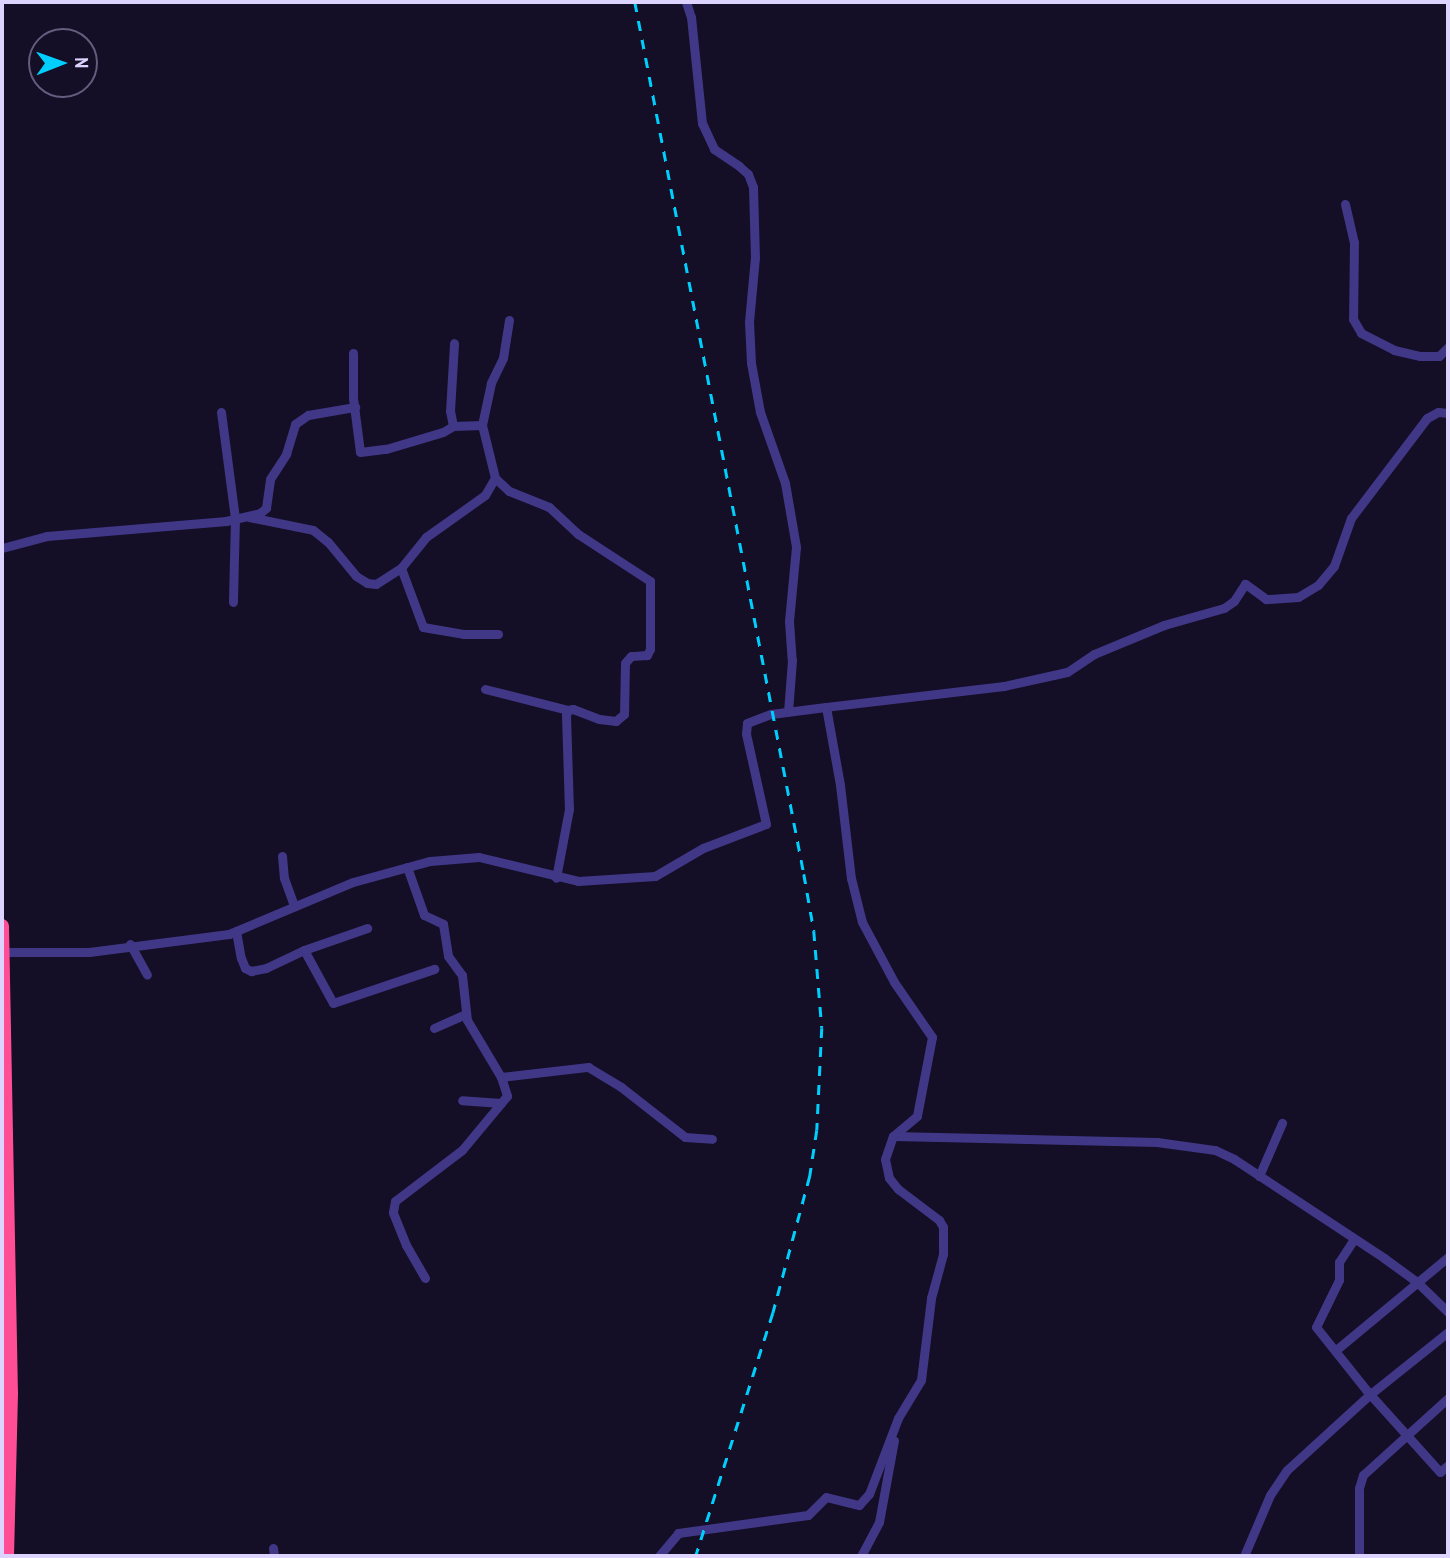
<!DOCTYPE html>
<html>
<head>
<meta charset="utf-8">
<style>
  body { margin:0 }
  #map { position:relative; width:1450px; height:1558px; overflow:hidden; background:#140e26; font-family:"Archivo Narrow",sans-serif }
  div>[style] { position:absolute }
  .minor>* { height:9px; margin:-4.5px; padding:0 4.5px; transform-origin:4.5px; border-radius:4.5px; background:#413787 }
  .highway>* { height:14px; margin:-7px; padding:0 7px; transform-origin:7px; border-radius:7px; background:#ff4e94 }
  .rail>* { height:2.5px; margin-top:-1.25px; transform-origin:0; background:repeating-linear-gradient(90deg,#00cffe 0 10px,transparent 0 19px) }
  span { translate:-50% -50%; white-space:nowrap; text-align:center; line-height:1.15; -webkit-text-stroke:6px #140e26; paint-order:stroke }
  .frame { position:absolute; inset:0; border:4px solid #dcd3ff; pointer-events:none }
  .north { position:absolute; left:28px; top:28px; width:70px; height:70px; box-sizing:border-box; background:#140e26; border:2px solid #645d7d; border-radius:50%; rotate:89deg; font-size:19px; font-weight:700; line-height:28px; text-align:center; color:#dcd3ff }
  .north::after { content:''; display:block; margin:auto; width:24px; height:32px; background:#00cffe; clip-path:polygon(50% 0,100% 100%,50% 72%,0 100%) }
</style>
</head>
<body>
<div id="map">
  <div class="minor">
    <i style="left:686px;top:2px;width:16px;rotate:72deg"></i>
    <i style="left:691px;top:17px;width:107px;rotate:84.1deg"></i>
    <i style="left:702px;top:123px;width:29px;rotate:65deg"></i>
    <i style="left:714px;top:149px;width:30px;rotate:34deg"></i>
    <i style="left:739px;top:166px;width:12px;rotate:42deg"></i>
    <i style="left:748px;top:174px;width:14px;rotate:69deg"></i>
    <i style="left:753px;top:187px;width:70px;rotate:88.4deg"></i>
    <i style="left:755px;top:257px;width:65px;rotate:95.3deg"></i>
    <i style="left:749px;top:322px;width:41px;rotate:87.2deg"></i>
    <i style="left:751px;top:363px;width:50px;rotate:79.6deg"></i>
    <i style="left:760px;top:412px;width:75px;rotate:70.6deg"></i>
    <i style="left:785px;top:483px;width:65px;rotate:80.2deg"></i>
    <i style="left:796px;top:547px;width:74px;rotate:95.4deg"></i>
    <i style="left:789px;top:621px;width:39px;rotate:86deg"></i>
    <i style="left:792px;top:660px;width:52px;rotate:94.4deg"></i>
    <i style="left:1345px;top:204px;width:39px;rotate:77deg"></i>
    <i style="left:1354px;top:242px;width:77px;rotate:90.7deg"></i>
    <i style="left:1353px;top:319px;width:16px;rotate:60deg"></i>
    <i style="left:1361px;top:333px;width:37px;rotate:27deg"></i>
    <i style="left:1394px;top:350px;width:27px;rotate:13deg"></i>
    <i style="left:1420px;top:356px;width:19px"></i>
    <i style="left:1439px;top:356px;width:13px;rotate:-45deg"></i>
    <i style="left:509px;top:320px;width:38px;rotate:99deg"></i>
    <i style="left:503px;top:358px;width:28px;rotate:116deg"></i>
    <i style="left:491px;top:383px;width:43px;rotate:102.1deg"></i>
    <i style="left:482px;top:425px;width:55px;rotate:76.2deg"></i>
    <i style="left:495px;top:478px;width:19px;rotate:43deg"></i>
    <i style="left:509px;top:491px;width:43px;rotate:21.8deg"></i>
    <i style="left:549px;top:507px;width:40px;rotate:43deg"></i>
    <i style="left:578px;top:534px;width:86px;rotate:33.1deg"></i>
    <i style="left:650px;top:581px;width:68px;rotate:90deg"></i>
    <i style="left:650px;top:649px;width:7px;rotate:117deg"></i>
    <i style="left:647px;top:655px;width:16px;rotate:176deg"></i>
    <i style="left:631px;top:656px;width:9px;rotate:131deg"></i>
    <i style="left:625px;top:663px;width:51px;rotate:91.1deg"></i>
    <i style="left:624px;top:714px;width:11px;rotate:139deg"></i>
    <i style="left:616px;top:721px;width:17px;rotate:-173deg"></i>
    <i style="left:599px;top:719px;width:28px;rotate:-159deg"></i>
    <i style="left:573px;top:709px;width:5px;rotate:169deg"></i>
    <i style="left:568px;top:710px;width:5px;rotate:112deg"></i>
    <i style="left:566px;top:715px;width:94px;rotate:88.2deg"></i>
    <i style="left:569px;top:809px;width:70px;rotate:100.7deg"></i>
    <i style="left:353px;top:353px;width:45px;rotate:90deg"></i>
    <i style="left:353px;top:398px;width:54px;rotate:82.6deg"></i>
    <i style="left:360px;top:452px;width:26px;rotate:-7deg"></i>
    <i style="left:386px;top:449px;width:59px;rotate:-16.6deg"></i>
    <i style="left:443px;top:432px;width:12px;rotate:-31deg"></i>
    <i style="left:453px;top:426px;width:29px;rotate:-2deg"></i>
    <i style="left:221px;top:412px;width:107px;rotate:82.5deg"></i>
    <i style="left:235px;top:518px;width:84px;rotate:91.4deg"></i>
    <i style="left:1448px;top:413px;width:10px;rotate:-174deg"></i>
    <i style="left:1438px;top:412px;width:13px;rotate:151deg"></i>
    <i style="left:1427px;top:418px;width:126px;rotate:127.2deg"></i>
    <i style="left:1351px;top:518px;width:51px;rotate:109.5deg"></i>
    <i style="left:1334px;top:566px;width:25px;rotate:130deg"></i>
    <i style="left:1318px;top:585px;width:23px;rotate:149deg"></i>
    <i style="left:1298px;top:597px;width:32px;rotate:176deg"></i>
    <i style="left:1266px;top:599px;width:26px;rotate:-144deg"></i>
    <i style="left:1245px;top:584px;width:20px;rotate:123deg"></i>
    <i style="left:1234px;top:601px;width:12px;rotate:145deg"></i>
    <i style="left:1224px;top:608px;width:62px;rotate:164.2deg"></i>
    <i style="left:1164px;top:625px;width:76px;rotate:157.5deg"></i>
    <i style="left:1094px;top:654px;width:32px;rotate:146deg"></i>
    <i style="left:1067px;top:672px;width:65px;rotate:167.5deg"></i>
    <i style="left:1004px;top:686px;width:179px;rotate:173.3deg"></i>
    <i style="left:826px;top:707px;width:79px;rotate:79.8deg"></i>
    <i style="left:840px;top:785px;width:94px;rotate:83.3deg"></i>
    <i style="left:851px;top:878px;width:45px;rotate:76deg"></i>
    <i style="left:862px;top:922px;width:68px;rotate:61.9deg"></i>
    <i style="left:894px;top:982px;width:67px;rotate:55.4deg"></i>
    <i style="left:932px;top:1037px;width:80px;rotate:100.8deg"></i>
    <i style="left:917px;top:1116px;width:31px;rotate:140deg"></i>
    <i style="left:893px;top:1136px;width:264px;rotate:1.3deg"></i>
    <i style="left:1157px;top:1142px;width:59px;rotate:7.9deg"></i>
    <i style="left:1215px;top:1150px;width:21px;rotate:25deg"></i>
    <i style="left:1234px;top:1159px;width:180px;rotate:33.4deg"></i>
    <i style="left:1384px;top:1258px;width:41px;rotate:36deg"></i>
    <i style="left:1417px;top:1282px;width:43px;rotate:44.1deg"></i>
    <i style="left:453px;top:426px;width:15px;rotate:-101deg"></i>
    <i style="left:450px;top:411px;width:68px;rotate:-86.6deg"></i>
    <i style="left:249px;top:517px;width:65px;rotate:11.5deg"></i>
    <i style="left:313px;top:530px;width:19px;rotate:39deg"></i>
    <i style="left:328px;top:542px;width:44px;rotate:50.5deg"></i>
    <i style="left:356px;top:576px;width:13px;rotate:32deg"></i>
    <i style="left:367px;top:583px;width:9px;rotate:6deg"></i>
    <i style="left:376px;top:584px;width:30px;rotate:-33deg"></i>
    <i style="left:401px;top:568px;width:40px;rotate:-51deg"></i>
    <i style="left:426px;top:537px;width:72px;rotate:-35.4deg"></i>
    <i style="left:485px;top:495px;width:20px;rotate:-60deg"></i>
    <i style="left:2px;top:548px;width:47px;rotate:-14.9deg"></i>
    <i style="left:47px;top:536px;width:180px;rotate:-4.8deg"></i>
    <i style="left:226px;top:521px;width:35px;rotate:-13deg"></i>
    <i style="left:260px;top:513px;width:8px;rotate:-40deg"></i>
    <i style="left:266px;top:508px;width:29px;rotate:-82deg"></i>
    <i style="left:270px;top:479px;width:30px;rotate:-57deg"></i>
    <i style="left:286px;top:454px;width:31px;rotate:-73deg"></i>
    <i style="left:295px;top:424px;width:16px;rotate:-35deg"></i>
    <i style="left:308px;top:415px;width:48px;rotate:-9.7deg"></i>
    <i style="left:401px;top:568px;width:63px;rotate:69.6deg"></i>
    <i style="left:423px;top:627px;width:42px;rotate:9.7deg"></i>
    <i style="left:464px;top:634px;width:34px"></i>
    <i style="left:485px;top:689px;width:86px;rotate:14.2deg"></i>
    <i style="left:282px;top:856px;width:22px;rotate:85deg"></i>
    <i style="left:284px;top:878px;width:30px;rotate:70deg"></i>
    <i style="left:407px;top:867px;width:51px;rotate:70.5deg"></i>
    <i style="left:424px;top:915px;width:21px;rotate:25deg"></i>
    <i style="left:443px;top:924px;width:32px;rotate:81deg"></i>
    <i style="left:448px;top:956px;width:24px;rotate:54deg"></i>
    <i style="left:462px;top:975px;width:45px;rotate:83.7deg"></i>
    <i style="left:467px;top:1020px;width:66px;rotate:59.2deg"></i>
    <i style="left:501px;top:1077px;width:20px;rotate:72deg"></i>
    <i style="left:507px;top:1096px;width:9px;rotate:131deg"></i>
    <i style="left:501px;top:1103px;width:39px;rotate:-176deg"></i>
    <i style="left:236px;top:931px;width:27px;rotate:80deg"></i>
    <i style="left:241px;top:958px;width:11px;rotate:68deg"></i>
    <i style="left:245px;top:968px;width:7px;rotate:27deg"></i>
    <i style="left:251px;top:971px;width:15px;rotate:-11deg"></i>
    <i style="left:266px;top:968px;width:42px;rotate:-25.3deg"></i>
    <i style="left:304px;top:950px;width:60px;rotate:61.3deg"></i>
    <i style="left:333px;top:1003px;width:107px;rotate:-18.6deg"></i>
    <i style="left:130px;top:944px;width:35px;rotate:61deg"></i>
    <i style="left:304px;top:950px;width:67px;rotate:-19.2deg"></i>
    <i style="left:2px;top:952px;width:87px"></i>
    <i style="left:89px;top:952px;width:141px;rotate:-7.3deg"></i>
    <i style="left:229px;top:934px;width:134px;rotate:-22.8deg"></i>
    <i style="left:353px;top:882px;width:80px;rotate:-15.3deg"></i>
    <i style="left:430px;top:861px;width:49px;rotate:-4.7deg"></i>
    <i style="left:479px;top:857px;width:102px;rotate:13.6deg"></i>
    <i style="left:578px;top:881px;width:77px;rotate:-3.7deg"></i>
    <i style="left:655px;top:876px;width:56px;rotate:-30.3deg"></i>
    <i style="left:703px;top:848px;width:67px;rotate:-20.9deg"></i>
    <i style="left:766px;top:824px;width:92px;rotate:-102.5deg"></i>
    <i style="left:746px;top:734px;width:11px;rotate:-85deg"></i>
    <i style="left:747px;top:723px;width:26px;rotate:-21deg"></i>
    <i style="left:771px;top:714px;width:55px;rotate:-7.3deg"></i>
    <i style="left:434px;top:1028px;width:35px;rotate:-24deg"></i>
    <i style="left:501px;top:1077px;width:88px;rotate:-6.6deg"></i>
    <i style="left:588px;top:1067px;width:39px;rotate:31deg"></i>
    <i style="left:621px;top:1087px;width:81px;rotate:38deg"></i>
    <i style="left:685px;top:1137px;width:27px;rotate:4deg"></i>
    <i style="left:1259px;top:1176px;width:58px;rotate:-66.5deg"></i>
    <i style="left:1354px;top:1239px;width:27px;rotate:123deg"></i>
    <i style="left:1339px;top:1262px;width:18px;rotate:90deg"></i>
    <i style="left:1339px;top:1280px;width:52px;rotate:116.1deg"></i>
    <i style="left:1316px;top:1327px;width:82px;rotate:51.4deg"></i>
    <i style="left:1367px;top:1391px;width:109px;rotate:48deg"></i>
    <i style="left:1440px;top:1472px;width:11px;rotate:-41deg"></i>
    <i style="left:425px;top:1278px;width:38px;rotate:-120deg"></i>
    <i style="left:406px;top:1245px;width:35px;rotate:-112deg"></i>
    <i style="left:393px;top:1212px;width:11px;rotate:-80deg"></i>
    <i style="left:395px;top:1201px;width:84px;rotate:-37.3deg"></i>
    <i style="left:462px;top:1150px;width:61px;rotate:-50.3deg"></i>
    <i style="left:1336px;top:1350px;width:146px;rotate:-39.7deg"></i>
    <i style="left:273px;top:1548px;width:8px;rotate:83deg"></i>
    <i style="left:659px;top:1556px;width:30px;rotate:-50deg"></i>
    <i style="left:678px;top:1533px;width:131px;rotate:-7.9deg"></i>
    <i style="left:808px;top:1515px;width:25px;rotate:-45deg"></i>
    <i style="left:826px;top:1497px;width:34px;rotate:14deg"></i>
    <i style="left:859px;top:1505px;width:15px;rotate:-48deg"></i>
    <i style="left:869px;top:1494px;width:81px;rotate:-69.1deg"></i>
    <i style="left:898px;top:1418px;width:44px;rotate:-58.8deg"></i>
    <i style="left:921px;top:1380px;width:83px;rotate:-83deg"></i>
    <i style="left:931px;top:1298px;width:46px;rotate:-74.7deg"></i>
    <i style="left:943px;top:1254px;width:27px;rotate:-90deg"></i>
    <i style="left:943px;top:1227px;width:8px;rotate:-120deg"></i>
    <i style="left:939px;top:1220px;width:51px;rotate:-142.9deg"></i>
    <i style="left:898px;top:1189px;width:14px;rotate:-129deg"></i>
    <i style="left:889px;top:1178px;width:19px;rotate:-102deg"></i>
    <i style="left:885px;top:1159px;width:24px;rotate:-71deg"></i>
    <i style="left:861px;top:1556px;width:38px;rotate:-62deg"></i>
    <i style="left:879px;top:1522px;width:83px;rotate:-79.6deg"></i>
    <i style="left:1244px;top:1556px;width:66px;rotate:-66.9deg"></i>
    <i style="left:1270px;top:1495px;width:30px;rotate:-56deg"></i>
    <i style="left:1287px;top:1470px;width:110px;rotate:-42.4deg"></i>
    <i style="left:1368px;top:1396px;width:102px;rotate:-38.7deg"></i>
    <i style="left:1359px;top:1556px;width:68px;rotate:-90deg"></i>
    <i style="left:1359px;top:1488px;width:14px;rotate:-73deg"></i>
    <i style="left:1363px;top:1475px;width:115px;rotate:-42.2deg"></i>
  </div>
  <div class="highway">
    <i style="left:2px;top:926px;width:467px;rotate:88.9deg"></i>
    <i style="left:11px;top:1393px;width:163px;rotate:91.4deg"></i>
  </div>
  <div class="rail">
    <i style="left:635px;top:2px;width:888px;rotate:79.03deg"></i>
    <i style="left:804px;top:874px;width:58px;rotate:80deg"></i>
    <i style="left:814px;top:931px;width:97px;rotate:85.3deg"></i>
    <i style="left:822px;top:1028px;width:102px;rotate:92.8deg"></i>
    <i style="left:817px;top:1130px;width:47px;rotate:98.7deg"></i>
    <i style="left:810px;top:1176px;width:142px;rotate:105.1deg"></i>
    <i style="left:773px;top:1313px;width:255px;rotate:107.6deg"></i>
  </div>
  <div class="frame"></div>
  <div class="north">N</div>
</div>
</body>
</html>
